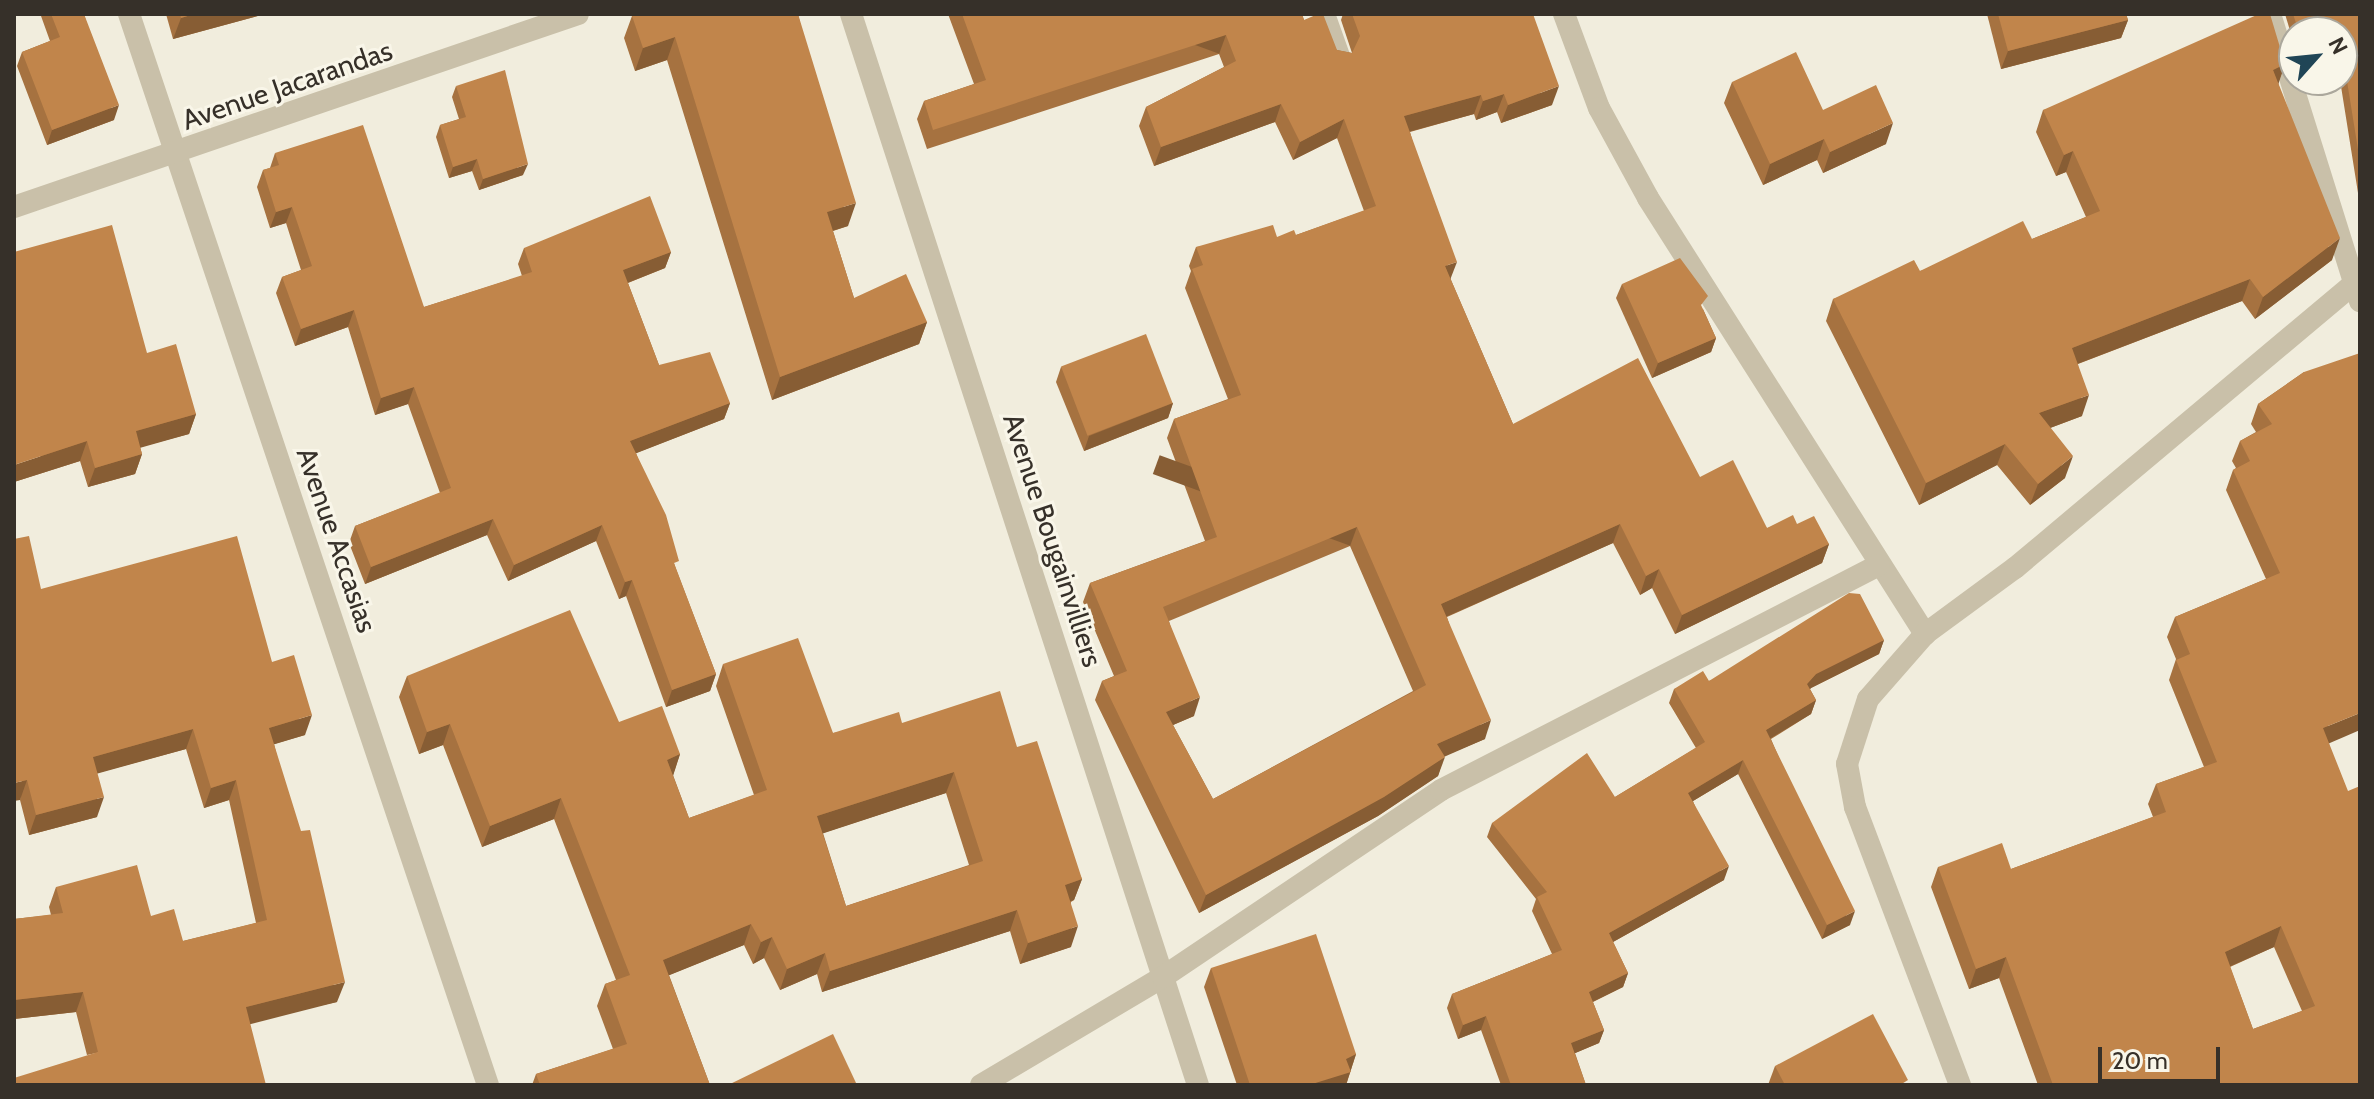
<!DOCTYPE html>
<html>
<head>
<meta charset="utf-8">
<style>
  body { margin:0 }
  #map { position:relative; width:2374px; height:1099px; overflow:hidden; background:#f1eddd; font-family:Cabin,sans-serif }
  div>[style] { position:absolute }
  .minor>* { height:22px; margin:-11px; padding:0 11px; transform-origin:11px; border-radius:11px; background:#c9c0a9 }
  .wall>* { inset:0; background:#a67240 }
  .shaded-wall>* { inset:0; background:#875d34; transform-origin:0 0 }
  .building>* { inset:0; background:#c1854b; transform-origin:0 0 }
  span { translate:-50% -50%; white-space:nowrap; text-align:center; line-height:1.15; -webkit-text-stroke:6px #f9f6e9; paint-order:stroke }
  .street-label { font-size:28px; color:#363029 }
  .frame { position:absolute; inset:0; border:16px solid #363029; pointer-events:none }
  .north { position:absolute; left:2278px; top:16px; width:80px; height:80px; box-sizing:border-box; background:#f9f6e9; border:2px solid #aba79c; border-radius:50%; rotate:63deg; font-size:22px; font-weight:700; line-height:32px; text-align:center; color:#363029 }
  .north::after { content:''; display:block; margin:auto; width:28px; height:36px; background:#204556; clip-path:polygon(50% 0,100% 100%,50% 72%,0 100%) }
  .scale { position:absolute; left:2098px; top:1047px; width:122px; height:36px; box-sizing:border-box; border:4px solid #363029; border-top:0; padding-left:10px; font-size:24px; line-height:28px; white-space:nowrap; color:#363029; -webkit-text-stroke:6px #f9f6e9; paint-order:stroke }
</style>
</head>
<body>
<div id="map">
  <div class="minor">
    <i style="left:129px;top:14px;width:1130px;rotate:71.47deg"></i>
    <i style="left:851px;top:14px;width:1126px;rotate:72.05deg"></i>
    <i style="left:1324px;top:14px;width:48px;rotate:70.4deg"></i>
    <i style="left:1564px;top:14px;width:100px;rotate:69.6deg"></i>
    <i style="left:1599px;top:108px;width:102px;rotate:61.4deg"></i>
    <i style="left:1648px;top:198px;width:517px;rotate:57.57deg"></i>
    <i style="left:1925px;top:634px;width:86px;rotate:131.2deg"></i>
    <i style="left:1868px;top:699px;width:68px;rotate:107.9deg"></i>
    <i style="left:1847px;top:764px;width:44px;rotate:79.5deg"></i>
    <i style="left:1855px;top:807px;width:297px;rotate:69.3deg"></i>
    <i style="left:2270px;top:14px;width:301px;rotate:72.6deg"></i>
    <i style="left:14px;top:207px;width:596px;rotate:-18.89deg"></i>
    <i style="left:1925px;top:634px;width:112px;rotate:-36.3deg"></i>
    <i style="left:2015px;top:568px;width:451px;rotate:-40deg"></i>
    <i style="left:981px;top:1085px;width:212px;rotate:-30.7deg"></i>
    <i style="left:1163px;top:977px;width:335px;rotate:-33.9deg"></i>
    <i style="left:1441px;top:790px;width:492px;rotate:-27.2deg"></i>
  </div>
  <div class="wall">
    <i style="clip-path:polygon(42px 14px,84px 14px,114px 120px,47px 145px,17px 66px,22px 52px,50px 41px,41px 16px)"></i>
    <i style="clip-path:polygon(166px 14px,265px 14px,173px 39px)"></i>
    <i style="clip-path:polygon(798px 14px,848px 226px,833px 231px,854px 298px,927px 322px,919px 344px,772px 400px,667px 60px,635px 71px,624px 38px,632px 16px)"></i>
    <i style="clip-path:polygon(evenodd,948px 14px,1302px 14px,1304px 20px,1337px 50px,1352px 53px,1341px 20px,1343px 14px,1454px 14px,1552px 105px,1501px 123px,1497px 112px,1476px 120px,1474px 114px,1410px 132px,1451px 280px,1513px 424px,1700px 477px,1767px 528px,1797px 524px,1829px 544px,1822px 563px,1675px 634px,1652px 588px,1640px 595px,1613px 543px,1447px 617px,1485px 739px,1444px 756px,1438px 776px,1378px 816px,1199px 913px,1095px 700px,1102px 681px,1114px 676px,1083px 602px,1090px 583px,1205px 541px,1167px 438px,1174px 419px,1228px 399px,1185px 288px,1191px 271px,1189px 266px,1196px 247px,1296px 235px,1364px 211px,1337px 138px,1293px 160px,1275px 122px,1154px 166px,1139px 126px,1146px 107px,1224px 67px,1219px 54px,927px 149px,917px 119px,924px 101px,974px 84px,948px 14px,1350px 546px,1413px 691px,1213px 799px,1173px 725px,1194px 716px,1169px 621px,1350px 546px)"></i>
    <i style="clip-path:polygon(1987px 14px,2126px 14px,2128px 20px,2121px 38px,2001px 69px)"></i>
    <i style="clip-path:polygon(2285px 14px,2360px 14px,2360px 192px,2358px 193px,2340px 80px,2342px 80px,2342px 32px,2294px 32px,2294px 44px)"></i>
    <i style="clip-path:polygon(2285px 64px,2278px 83px,2332px 260px,2255px 319px,2242px 301px,2078px 364px,2082px 416px,2050px 428px,2065px 478px,2030px 505px,1997px 465px,1919px 505px,1826px 321px,1833px 299px,1920px 271px,2032px 239px,2086px 217px,2066px 172px,2056px 176px,2036px 132px,2043px 110px)"></i>
    <i style="clip-path:polygon(1732px 82px,1823px 110px,1886px 144px,1823px 173px,1817px 160px,1763px 185px,1724px 103px)"></i>
    <i style="clip-path:polygon(456px 86px,523px 175px,479px 190px,472px 171px,449px 178px,436px 137px,440px 125px,459px 119px,452px 97px)"></i>
    <i style="clip-path:polygon(275px 153px,424px 307px,522px 276px,518px 264px,524px 248px,671px 252px,665px 268px,628px 283px,659px 365px,730px 403px,724px 419px,636px 453px,676px 569px,716px 674px,710px 691px,666px 707px,626px 596px,619px 599px,596px 541px,508px 581px,487px 535px,365px 584px,349px 543px,355px 526px,440px 493px,408px 404px,375px 415px,348px 327px,295px 346px,276px 293px,282px 277px,301px 270px,286px 223px,270px 228px,257px 187px,263px 170px,270px 168px)"></i>
    <i style="clip-path:polygon(1622px 284px,1703px 309px,1716px 338px,1711px 352px,1652px 378px,1616px 298px)"></i>
    <i style="clip-path:polygon(147px 353px,196px 414px,189px 434px,140px 447px,142px 454px,135px 474px,88px 487px,80px 461px,14px 482px)"></i>
    <i style="clip-path:polygon(1061px 367px,1173px 403px,1168px 418px,1084px 451px,1056px 382px)"></i>
    <i style="clip-path:polygon(evenodd,2304px 372px,2329px 743px,2360px 1085px,2038px 1085px,1999px 978px,1969px 989px,1931px 887px,1938px 867px,2011px 869px,2153px 817px,2148px 804px,2156px 784px,2204px 767px,2169px 680px,2176px 659px,2167px 637px,2175px 617px,2266px 579px,2226px 490px,2233px 470px,2236px 468px,2232px 461px,2240px 441px,2256px 432px,2251px 424px,2258px 404px,2304px 372px,2274px 947px,2302px 1011px,2253px 1029px,2230px 967px,2274px 947px)"></i>
    <i style="clip-path:polygon(41px 589px,272px 662px,305px 735px,274px 744px,337px 1002px,87px 1055px,76px 1012px,14px 1019px,14px 919px,51px 915px,49px 907px,56px 887px,151px 916px,183px 941px,256px 923px,229px 800px,204px 808px,186px 749px,97px 773px,97px 817px,29px 835px,20px 800px)"></i>
    <i style="clip-path:polygon(1884px 640px,1879px 654px,1811px 688px,1810px 689px,1816px 700px,1811px 714px,1771px 739px,1850px 925px,1822px 939px,1738px 774px,1693px 801px,1724px 880px,1613px 942px,1628px 973px,1623px 987px,1593px 1002px,1604px 1030px,1599px 1043px,1575px 1053px,1586px 1085px,1501px 1085px,1481px 1030px,1458px 1039px,1447px 1008px,1452px 994px,1552px 954px,1532px 911px,1536px 899px,1487px 837px,1492px 823px,1615px 797px,1696px 748px,1669px 703px,1674px 689px)"></i>
    <i style="clip-path:polygon(evenodd,723px 664px,833px 733px,902px 723px,1017px 747px,1082px 879px,1074px 900px,1071px 902px,1071px 947px,1020px 964px,1010px 931px,822px 992px,817px 974px,780px 990px,764px 958px,753px 964px,744px 945px,669px 975px,710px 1085px,532px 1085px,536px 1074px,613px 1049px,597px 1006px,605px 984px,616px 980px,554px 819px,482px 847px,443px 745px,419px 754px,399px 697px,407px 676px,619px 722px,680px 754px,673px 775px,689px 818px,754px 795px,716px 686px,723px 664px,946px 793px,969px 865px,846px 906px,823px 833px,946px 793px)"></i>
    <i style="clip-path:polygon(1211px 968px,1356px 1054px,1346px 1085px,1237px 1085px,1204px 987px)"></i>
    <i style="clip-path:polygon(1775px 1066px,1907px 1085px,1768px 1085px)"></i>
  </div>
  <div class="shaded-wall">
    <i style="clip-path:polygon(194px 14px,265px 14px,173px 39px,181px 18px)"></i>
    <i style="clip-path:polygon(2128px 20px,2121px 38px,2001px 69px,2008px 51px)"></i>
    <i style="left:1226px;top:35px;width:20px;height:308px;rotate:110deg"></i>
    <i style="clip-path:polygon(675px 37px,667px 60px,635px 71px,643px 48px)"></i>
    <i style="clip-path:polygon(2285px 64px,2278px 85px,2273px 70px)"></i>
    <i style="clip-path:polygon(1559px 86px,1552px 105px,1501px 123px,1508px 105px)"></i>
    <i style="clip-path:polygon(1504px 94px,1497px 112px,1476px 120px,1483px 101px)"></i>
    <i style="clip-path:polygon(1481px 95px,1474px 114px,1397px 135px,1404px 116px)"></i>
    <i style="clip-path:polygon(1281px 104px,1275px 122px,1154px 166px,1161px 147px)"></i>
    <i style="clip-path:polygon(119px 105px,114px 120px,47px 145px,52px 130px)"></i>
    <i style="clip-path:polygon(1344px 119px,1337px 138px,1293px 160px,1300px 142px)"></i>
    <i style="clip-path:polygon(1893px 123px,1886px 144px,1823px 173px,1830px 152px)"></i>
    <i style="clip-path:polygon(1824px 139px,1817px 160px,1763px 185px,1770px 164px)"></i>
    <i style="clip-path:polygon(2073px 151px,2066px 172px,2056px 176px,2064px 155px)"></i>
    <i style="clip-path:polygon(477px 159px,472px 171px,449px 178px,453px 167px)"></i>
    <i style="clip-path:polygon(528px 164px,523px 175px,479px 190px,483px 179px)"></i>
    <i style="clip-path:polygon(856px 203px,848px 226px,819px 235px,827px 212px)"></i>
    <i style="clip-path:polygon(292px 207px,286px 223px,270px 228px,276px 212px)"></i>
    <i style="clip-path:polygon(2340px 238px,2332px 260px,2255px 319px,2263px 297px)"></i>
    <i style="clip-path:polygon(671px 252px,665px 268px,617px 287px,623px 270px)"></i>
    <i style="clip-path:polygon(1457px 262px,1450px 280px,1445px 266px)"></i>
    <i style="clip-path:polygon(2250px 279px,2242px 301px,2064px 369px,2072px 348px)"></i>
    <i style="clip-path:polygon(354px 310px,348px 327px,295px 346px,301px 329px)"></i>
    <i style="clip-path:polygon(927px 322px,919px 344px,772px 400px,780px 377px)"></i>
    <i style="clip-path:polygon(1716px 338px,1711px 352px,1652px 378px,1658px 363px)"></i>
    <i style="clip-path:polygon(414px 387px,408px 404px,375px 415px,381px 398px)"></i>
    <i style="clip-path:polygon(2089px 395px,2082px 416px,2031px 435px,2039px 413px)"></i>
    <i style="clip-path:polygon(730px 403px,724px 419px,624px 458px,630px 441px)"></i>
    <i style="clip-path:polygon(1173px 403px,1168px 418px,1084px 451px,1089px 436px)"></i>
    <i style="clip-path:polygon(196px 414px,189px 434px,129px 451px,136px 431px)"></i>
    <i style="clip-path:polygon(87px 441px,80px 461px,14px 482px,14px 465px)"></i>
    <i style="clip-path:polygon(2005px 444px,1997px 465px,1919px 505px,1926px 483px)"></i>
    <i style="clip-path:polygon(142px 454px,135px 474px,88px 487px,95px 468px)"></i>
    <i style="clip-path:polygon(2073px 456px,2065px 478px,2030px 505px,2038px 484px)"></i>
    <i style="clip-path:polygon(493px 519px,487px 535px,365px 584px,371px 567px)"></i>
    <i style="clip-path:polygon(1620px 524px,1613px 543px,1434px 622px,1441px 604px)"></i>
    <i style="clip-path:polygon(602px 525px,596px 541px,508px 581px,514px 565px)"></i>
    <i style="left:1357px;top:527px;width:20px;height:210px;rotate:110deg"></i>
    <i style="clip-path:polygon(1829px 544px,1822px 563px,1675px 634px,1682px 615px)"></i>
    <i style="clip-path:polygon(1659px 569px,1652px 588px,1640px 595px,1646px 576px)"></i>
    <i style="clip-path:polygon(632px 580px,626px 596px,619px 599px,625px 582px)"></i>
    <i style="clip-path:polygon(1884px 640px,1879px 654px,1811px 688px,1802px 698px,1807px 684px,1816px 674px)"></i>
    <i style="clip-path:polygon(716px 674px,710px 691px,666px 707px,672px 690px)"></i>
    <i style="clip-path:polygon(1200px 697px,1194px 716px,1159px 731px,1166px 712px)"></i>
    <i style="clip-path:polygon(1816px 700px,1811px 714px,1761px 744px,1766px 730px)"></i>
    <i style="clip-path:polygon(2360px 713px,2360px 730px,2316px 749px,2323px 728px)"></i>
    <i style="clip-path:polygon(312px 715px,305px 735px,262px 748px,269px 728px)"></i>
    <i style="clip-path:polygon(1491px 720px,1485px 739px,1430px 763px,1437px 744px)"></i>
    <i style="clip-path:polygon(450px 724px,443px 745px,419px 754px,427px 732px)"></i>
    <i style="clip-path:polygon(193px 729px,186px 749px,85px 777px,93px 757px)"></i>
    <i style="clip-path:polygon(680px 754px,673px 776px,667px 760px)"></i>
    <i style="clip-path:polygon(1445px 757px,1438px 776px,1378px 816px,1199px 913px,1206px 895px)"></i>
    <i style="clip-path:polygon(1743px 760px,1738px 774px,1683px 807px,1688px 793px)"></i>
    <i style="clip-path:polygon(954px 772px,946px 793px,809px 838px,817px 816px)"></i>
    <i style="clip-path:polygon(27px 780px,20px 800px,14px 801px,14px 783px)"></i>
    <i style="clip-path:polygon(236px 780px,229px 800px,204px 808px,211px 788px)"></i>
    <i style="clip-path:polygon(104px 797px,97px 817px,29px 835px,36px 815px)"></i>
    <i style="clip-path:polygon(561px 798px,554px 819px,482px 847px,490px 826px)"></i>
    <i style="clip-path:polygon(1729px 866px,1724px 880px,1604px 947px,1609px 933px)"></i>
    <i style="clip-path:polygon(1082px 879px,1074px 900px,1057px 906px,1065px 885px)"></i>
    <i style="clip-path:polygon(1017px 910px,1010px 931px,822px 992px,830px 971px)"></i>
    <i style="clip-path:polygon(1855px 911px,1850px 925px,1822px 939px,1827px 925px)"></i>
    <i style="clip-path:polygon(751px 924px,744px 945px,655px 981px,663px 960px)"></i>
    <i style="clip-path:polygon(1078px 926px,1071px 947px,1020px 964px,1028px 943px)"></i>
    <i style="clip-path:polygon(2281px 926px,2274px 947px,2217px 972px,2225px 952px)"></i>
    <i style="clip-path:polygon(772px 937px,764px 958px,753px 964px,761px 942px)"></i>
    <i style="clip-path:polygon(825px 953px,817px 974px,780px 990px,787px 969px)"></i>
    <i style="clip-path:polygon(2006px 957px,1999px 978px,1969px 989px,1976px 969px)"></i>
    <i style="clip-path:polygon(1628px 973px,1623px 987px,1584px 1006px,1589px 992px)"></i>
    <i style="clip-path:polygon(345px 982px,337px 1002px,239px 1027px,246px 1007px)"></i>
    <i style="clip-path:polygon(83px 992px,76px 1012px,14px 1019px,14px 1000px)"></i>
    <i style="clip-path:polygon(1486px 1016px,1481px 1030px,1458px 1039px,1463px 1025px)"></i>
    <i style="clip-path:polygon(1604px 1030px,1599px 1043px,1566px 1057px,1571px 1043px)"></i>
    <i style="clip-path:polygon(1356px 1054px,1346px 1085px,1309px 1085px,1346px 1059px)"></i>
  </div>
  <div class="building">
    <i style="clip-path:polygon(51px 14px,84px 14px,119px 105px,52px 130px,22px 52px,60px 37px)"></i>
    <i style="clip-path:polygon(180px 14px,194px 14px,181px 18px)"></i>
    <i style="clip-path:polygon(636px 14px,798px 14px,856px 203px,827px 212px,854px 298px,906px 274px,927px 322px,780px 377px,675px 37px,643px 48px,632px 16px)"></i>
    <i style="clip-path:polygon(evenodd,962px 14px,1302px 14px,1304px 20px,1318px 14px,1323px 14px,1337px 50px,1352px 53px,1360px 36px,1352px 14px,1454px 14px,1455px 15px,1458px 14px,1533px 14px,1559px 86px,1508px 105px,1504px 94px,1483px 101px,1481px 95px,1404px 116px,1457px 262px,1445px 266px,1513px 424px,1638px 358px,1700px 477px,1733px 460px,1767px 528px,1793px 515px,1797px 524px,1814px 516px,1829px 544px,1682px 615px,1659px 569px,1646px 576px,1620px 524px,1441px 604px,1491px 720px,1437px 744px,1445px 757px,1384px 797px,1206px 895px,1102px 681px,1127px 671px,1090px 583px,1217px 537px,1174px 419px,1241px 395px,1192px 269px,1203px 265px,1196px 247px,1273px 225px,1277px 237px,1294px 230px,1296px 235px,1376px 206px,1344px 119px,1300px 142px,1281px 104px,1161px 147px,1146px 107px,1236px 61px,1226px 35px,933px 130px,924px 101px,986px 80px,962px 14px,1357px 527px,1426px 685px,1213px 799px,1166px 712px,1200px 697px,1163px 607px,1357px 527px)"></i>
    <i style="clip-path:polygon(1998px 14px,2126px 14px,2128px 20px,2008px 51px)"></i>
    <i style="clip-path:polygon(2259px 14px,2270px 14px,2285px 64px,2273px 70px,2340px 238px,2263px 297px,2250px 279px,2072px 348px,2089px 395px,2039px 413px,2073px 456px,2038px 484px,2005px 444px,1926px 483px,1833px 299px,1914px 260px,1920px 271px,2023px 221px,2032px 239px,2100px 211px,2073px 151px,2064px 155px,2043px 110px)"></i>
    <i style="clip-path:polygon(2293px 14px,2360px 14px,2360px 162px,2342px 50px,2342px 32px,2299px 32px)"></i>
    <i style="clip-path:polygon(1796px 52px,1823px 110px,1876px 85px,1893px 123px,1830px 152px,1824px 139px,1770px 164px,1732px 82px)"></i>
    <i style="clip-path:polygon(505px 70px,528px 164px,483px 179px,477px 159px,453px 167px,440px 125px,466px 117px,456px 86px)"></i>
    <i style="clip-path:polygon(363px 125px,424px 307px,532px 272px,524px 248px,650px 196px,671px 252px,623px 270px,659px 365px,710px 352px,730px 403px,630px 441px,666px 515px,679px 561px,674px 563px,716px 674px,672px 690px,632px 580px,625px 582px,602px 525px,514px 565px,493px 519px,371px 567px,355px 526px,451px 488px,414px 387px,381px 398px,354px 310px,301px 329px,282px 277px,312px 266px,292px 207px,276px 212px,263px 170px,279px 165px,275px 153px)"></i>
    <i style="clip-path:polygon(112px 225px,147px 353px,176px 344px,196px 414px,136px 431px,142px 454px,95px 468px,87px 441px,14px 465px,14px 252px)"></i>
    <i style="clip-path:polygon(1680px 258px,1708px 296px,1701px 305px,1716px 338px,1658px 363px,1622px 284px)"></i>
    <i style="left:1146px;top:334px;width:74px;height:91px;rotate:69deg"></i>
    <i style="clip-path:polygon(evenodd,2360px 353px,2360px 713px,2323px 728px,2348px 791px,2360px 786px,2360px 1085px,2053px 1085px,2006px 957px,1976px 969px,1938px 867px,2002px 843px,2011px 869px,2166px 812px,2156px 784px,2217px 762px,2176px 660px,2190px 654px,2175px 617px,2280px 573px,2233px 470px,2250px 461px,2240px 441px,2272px 424px,2258px 404px,2304px 372px,2360px 353px,2281px 926px,2315px 1006px,2253px 1029px,2225px 952px,2281px 926px)"></i>
    <i style="clip-path:polygon(29px 536px,41px 589px,237px 536px,272px 662px,294px 655px,312px 715px,269px 728px,301px 831px,310px 830px,345px 982px,246px 1007px,266px 1085px,14px 1085px,14px 1078px,98px 1052px,83px 992px,14px 1000px,14px 919px,63px 913px,56px 887px,137px 865px,151px 916px,174px 909px,183px 941px,267px 920px,236px 780px,211px 788px,193px 729px,93px 757px,104px 797px,36px 815px,27px 780px,14px 783px,14px 539px)"></i>
    <i style="clip-path:polygon(1849px 593px,1860px 594px,1884px 640px,1816px 674px,1807px 684px,1816px 700px,1766px 730px,1855px 911px,1827px 925px,1743px 760px,1688px 793px,1729px 866px,1609px 933px,1628px 973px,1589px 992px,1604px 1030px,1571px 1043px,1586px 1085px,1511px 1085px,1486px 1016px,1463px 1025px,1452px 994px,1562px 950px,1537px 897px,1547px 892px,1492px 823px,1587px 753px,1615px 797px,1705px 742px,1674px 689px,1703px 671px,1709px 681px)"></i>
    <i style="clip-path:polygon(evenodd,570px 610px,619px 722px,662px 706px,680px 754px,667px 760px,689px 818px,767px 790px,723px 664px,798px 638px,833px 733px,899px 712px,902px 723px,1000px 691px,1017px 747px,1037px 741px,1082px 879px,1065px 885px,1078px 926px,1028px 943px,1017px 910px,830px 971px,825px 953px,787px 969px,772px 937px,761px 942px,751px 924px,663px 960px,710px 1085px,540px 1085px,536px 1074px,627px 1044px,605px 984px,630px 975px,561px 798px,490px 826px,450px 724px,427px 732px,407px 676px,570px 610px,954px 772px,983px 861px,846px 906px,817px 816px,954px 772px)"></i>
    <i style="clip-path:polygon(1316px 934px,1356px 1054px,1346px 1059px,1351px 1072px,1309px 1085px,1250px 1085px,1211px 968px)"></i>
    <i style="clip-path:polygon(1873px 1014px,1908px 1080px,1900px 1085px,1785px 1085px,1775px 1066px)"></i>
    <i style="clip-path:polygon(833px 1034px,857px 1085px,728px 1085px)"></i>
  </div>
  <div class="street-label">
    <span style="left:287px;top:85px;rotate:-19deg">Avenue Jacarandas</span>
    <span style="left:337px;top:540px;rotate:71deg">Avenue Accasias</span>
    <span style="left:1053px;top:540px;rotate:72deg">Avenue Bougainvilliers</span>
  </div>
  <div class="frame"></div>
  <div class="north">N</div>
  <div class="scale">20 m</div>
</div>
</body>
</html>
